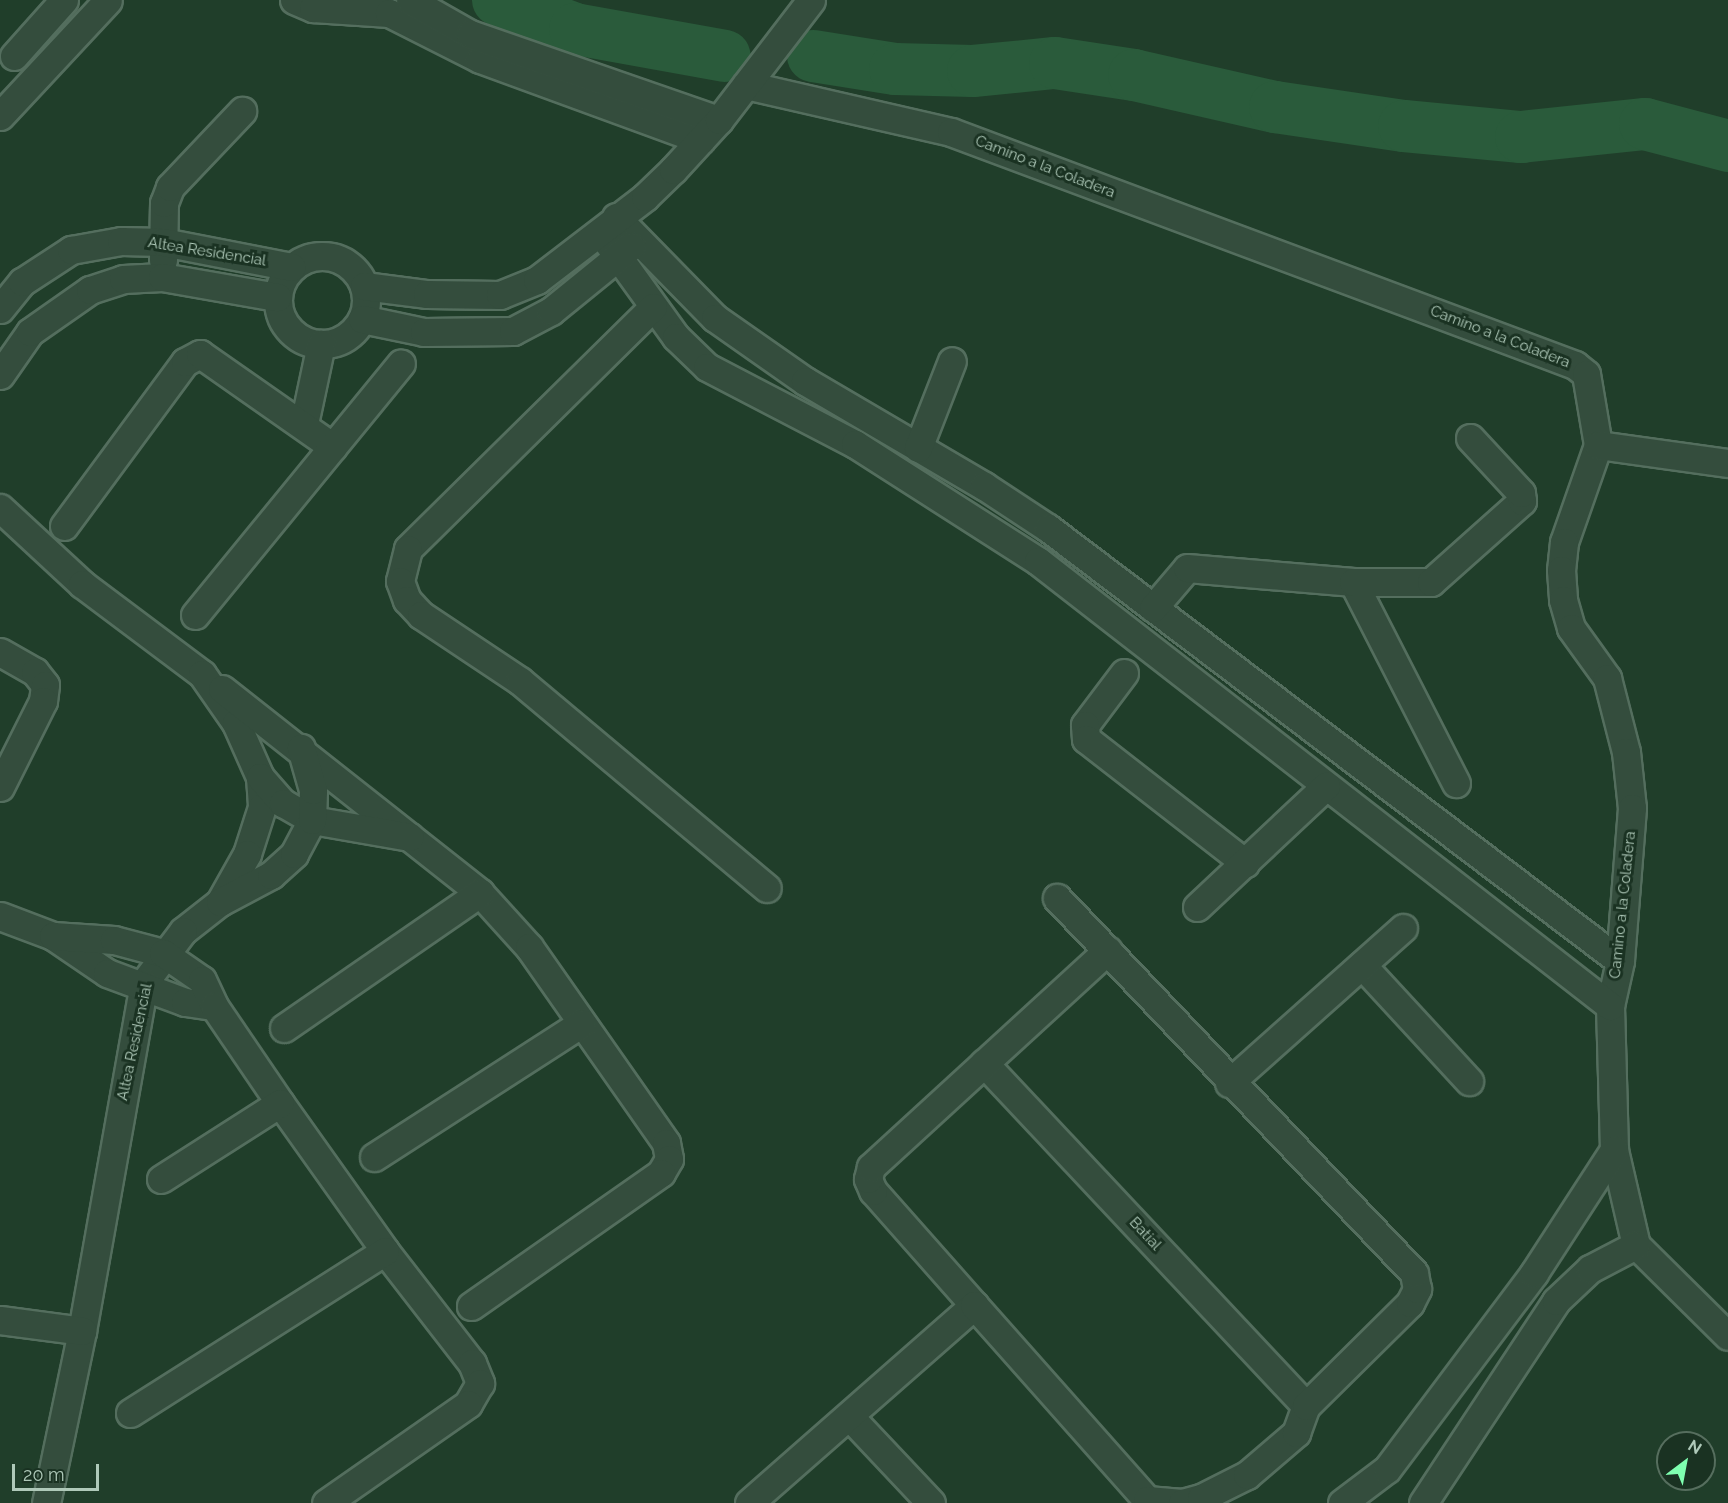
<!DOCTYPE html>
<html>
<head>
<meta charset="utf-8">
<style>
  body { margin:0 }
  #map { position:relative; width:1728px; height:1503px; overflow:hidden; background:#203e2a; font-family:Raleway,sans-serif }
  div>[style] { position:absolute }
  .river>* { height:52px; margin:-26px; padding:0 26px; transform-origin:26px; border-radius:26px; background:#2a5b3b }
  .roads { filter:drop-shadow(2px 0 #546e5e) drop-shadow(-2px 0 #546e5e) drop-shadow(0 2px #546e5e) drop-shadow(0 -2px #546e5e) }
  .minor>* { height:27px; margin:-13.5px; padding:0 13.5px; transform-origin:13.5px; border-radius:13.5px; background:#344d3d }
  .minor>.ring { margin:-13.5px; padding:0; box-sizing:content-box; background:none; border:27px solid #344d3d; border-radius:50% }
  span { translate:-50% -50%; white-space:nowrap; text-align:center; line-height:1.15; -webkit-text-stroke:6px #1a3222; paint-order:stroke }
  .street-label { font-size:15px; color:#afc9b9 }
  .north { position:absolute; left:1656px; top:1431px; width:60px; height:60px; box-sizing:border-box; background:#1a3222; border:2px solid #566e5e; border-radius:50%; rotate:32deg; font-size:16px; font-weight:700; line-height:24px; text-align:center; color:#afc9b9 }
  .north::after { content:''; display:block; margin:auto; width:21px; height:27px; background:#7fffb0; clip-path:polygon(50% 0,100% 100%,50% 72%,0 100%) }
  .scale { position:absolute; left:12px; top:1464px; width:87px; height:27px; box-sizing:border-box; border:3px solid #afc9b9; border-top:0; padding-left:8px; font-size:18px; line-height:21px; white-space:nowrap; color:#afc9b9; -webkit-text-stroke:4px #1a3222; paint-order:stroke }
</style>
</head>
<body>
<div id="map">
  <div class="river">
    <i style="left:498px;top:0;width:82px;rotate:20.6deg"></i>
    <i style="left:575px;top:29px;width:152px;rotate:10.2deg"></i>
    <i style="left:813px;top:56px;width:83px;rotate:9deg"></i>
    <i style="left:895px;top:69px;width:78px;rotate:1.5deg"></i>
    <i style="left:973px;top:71px;width:82px;rotate:-5.6deg"></i>
    <i style="left:1055px;top:63px;width:80px;rotate:8.6deg"></i>
    <i style="left:1134px;top:75px;width:145px;rotate:12.8deg"></i>
    <i style="left:1275px;top:107px;width:130px;rotate:8.4deg"></i>
    <i style="left:1404px;top:126px;width:118px;rotate:5.4deg"></i>
    <i style="left:1521px;top:137px;width:125px;rotate:-6deg"></i>
    <i style="left:1645px;top:124px;width:86px;rotate:14.8deg"></i>
  </div>
  <div class="roads">
    <div class="minor">
      <i style="left:294px;top:0;width:21px;rotate:23deg"></i>
      <i style="left:313px;top:8px;width:76px;rotate:3.8deg"></i>
      <i style="left:389px;top:13px;width:102px;rotate:26.8deg"></i>
      <i style="left:480px;top:59px;width:235px;rotate:20.1deg"></i>
      <i style="left:410px;top:0;width:69px;rotate:29.5deg"></i>
      <i style="left:470px;top:34px;width:263px;rotate:19.1deg"></i>
      <i style="left:14px;top:56px;width:75px;rotate:-48.2deg"></i>
      <i style="left:746px;top:85px;width:210px;rotate:12.9deg"></i>
      <i style="left:951px;top:132px;width:666px;rotate:20.48deg"></i>
      <i style="left:1575px;top:365px;width:14px;rotate:39deg"></i>
      <i style="left:1586px;top:374px;width:72px;rotate:80.4deg"></i>
      <i style="left:1598px;top:445px;width:103px;rotate:109.3deg"></i>
      <i style="left:1564px;top:542px;width:28px;rotate:96deg"></i>
      <i style="left:1561px;top:570px;width:30px;rotate:86deg"></i>
      <i style="left:1563px;top:600px;width:29px;rotate:74deg"></i>
      <i style="left:1571px;top:628px;width:62px;rotate:54.2deg"></i>
      <i style="left:1607px;top:678px;width:76px;rotate:75.6deg"></i>
      <i style="left:1626px;top:752px;width:56px;rotate:83.9deg"></i>
      <i style="left:1632px;top:808px;width:153px;rotate:94.5deg"></i>
      <i style="left:1620px;top:961px;width:46px;rotate:102.5deg"></i>
      <i style="left:1610px;top:1006px;width:144px;rotate:88.4deg"></i>
      <i style="left:1614px;top:1150px;width:98px;rotate:77deg"></i>
      <i style="left:1636px;top:1245px;width:129px;rotate:44.7deg"></i>
      <i style="left:0;top:116px;width:158px;rotate:-47deg"></i>
      <i style="left:616px;top:217px;width:141px;rotate:45.6deg"></i>
      <i style="left:715px;top:318px;width:110px;rotate:35deg"></i>
      <i style="left:805px;top:381px;width:208px;rotate:30.4deg"></i>
      <i style="left:984px;top:486px;width:77px;rotate:33.3deg"></i>
      <i style="left:1048px;top:528px;width:717px;rotate:37.13deg"></i>
      <i style="left:601px;top:233px;width:128px;rotate:54.2deg"></i>
      <i style="left:676px;top:337px;width:43px;rotate:44.1deg"></i>
      <i style="left:707px;top:367px;width:167px;rotate:27.5deg"></i>
      <i style="left:855px;top:444px;width:217px;rotate:32.6deg"></i>
      <i style="left:1038px;top:561px;width:725px;rotate:37.88deg"></i>
      <i class="ring" style="left:278px;top:256px;width:61px;height:61px"></i>
      <i style="left:163px;top:260px;width:57px;rotate:-89deg"></i>
      <i style="left:164px;top:203px;width:17px;rotate:-69deg"></i>
      <i style="left:170px;top:187px;width:105px;rotate:-46.5deg"></i>
      <i style="left:364px;top:286px;width:64px;rotate:7.2deg"></i>
      <i style="left:427px;top:294px;width:73px;rotate:0.8deg"></i>
      <i style="left:500px;top:295px;width:40px;rotate:-22deg"></i>
      <i style="left:537px;top:280px;width:136px;rotate:-37.5deg"></i>
      <i style="left:645px;top:197px;width:39px;rotate:-44deg"></i>
      <i style="left:673px;top:170px;width:68px;rotate:-47.4deg"></i>
      <i style="left:719px;top:120px;width:151px;rotate:-52.5deg"></i>
      <i style="left:653px;top:307px;width:344px;rotate:135.4deg"></i>
      <i style="left:408px;top:549px;width:33px;rotate:104deg"></i>
      <i style="left:400px;top:581px;width:20px;rotate:70deg"></i>
      <i style="left:407px;top:600px;width:21px;rotate:47deg"></i>
      <i style="left:421px;top:615px;width:119px;rotate:33.7deg"></i>
      <i style="left:520px;top:681px;width:322px;rotate:40deg"></i>
      <i style="left:0;top:309px;width:35px;rotate:-51deg"></i>
      <i style="left:22px;top:282px;width:59px;rotate:-33.1deg"></i>
      <i style="left:71px;top:250px;width:51px;rotate:-10.2deg"></i>
      <i style="left:121px;top:241px;width:42px;rotate:1.4deg"></i>
      <i style="left:163px;top:242px;width:131px;rotate:11deg"></i>
      <i style="left:362px;top:319px;width:63px;rotate:11.8deg"></i>
      <i style="left:424px;top:332px;width:89px;rotate:-0.6deg"></i>
      <i style="left:513px;top:331px;width:43px;rotate:-27.8deg"></i>
      <i style="left:551px;top:311px;width:103px;rotate:-39.1deg"></i>
      <i style="left:0;top:375px;width:52px;rotate:-55.1deg"></i>
      <i style="left:30px;top:332px;width:73px;rotate:-35deg"></i>
      <i style="left:90px;top:290px;width:35px;rotate:-18deg"></i>
      <i style="left:123px;top:279px;width:39px;rotate:-3deg"></i>
      <i style="left:162px;top:277px;width:117px;rotate:9.9deg"></i>
      <i style="left:304px;top:424px;width:82px;rotate:-78deg"></i>
      <i style="left:1598px;top:445px;width:131px;rotate:7.9deg"></i>
      <i style="left:918px;top:448px;width:93px;rotate:-68.7deg"></i>
      <i style="left:0;top:508px;width:112px;rotate:42.8deg"></i>
      <i style="left:82px;top:584px;width:150px;rotate:36.9deg"></i>
      <i style="left:202px;top:674px;width:60px;rotate:55.2deg"></i>
      <i style="left:236px;top:723px;width:59px;rotate:66deg"></i>
      <i style="left:260px;top:777px;width:30px;rotate:86deg"></i>
      <i style="left:262px;top:807px;width:49px;rotate:107.7deg"></i>
      <i style="left:247px;top:854px;width:55px;rotate:119.4deg"></i>
      <i style="left:220px;top:902px;width:47px;rotate:141.9deg"></i>
      <i style="left:183px;top:931px;width:65px;rotate:126.9deg"></i>
      <i style="left:144px;top:983px;width:353px;rotate:100.1deg"></i>
      <i style="left:82px;top:1331px;width:176px;rotate:101.8deg"></i>
      <i style="left:64px;top:526px;width:204px;rotate:-53.6deg"></i>
      <i style="left:185px;top:362px;width:17px;rotate:-28deg"></i>
      <i style="left:200px;top:354px;width:162px;rotate:35deg"></i>
      <i style="left:1353px;top:582px;width:226px;rotate:62.9deg"></i>
      <i style="left:1153px;top:608px;width:52px;rotate:-49.6deg"></i>
      <i style="left:1187px;top:568px;width:167px;rotate:4.8deg"></i>
      <i style="left:1353px;top:582px;width:78px"></i>
      <i style="left:1431px;top:582px;width:122px;rotate:-41.7deg"></i>
      <i style="left:1522px;top:501px;width:8px;rotate:-97deg"></i>
      <i style="left:1521px;top:493px;width:75px;rotate:-132.8deg"></i>
      <i style="left:195px;top:615px;width:325px;rotate:-50.7deg"></i>
      <i style="left:0;top:652px;width:40px;rotate:29.7deg"></i>
      <i style="left:35px;top:672px;width:16px;rotate:52deg"></i>
      <i style="left:45px;top:685px;width:16px;rotate:97deg"></i>
      <i style="left:43px;top:701px;width:96px;rotate:116.6deg"></i>
      <i style="left:1124px;top:673px;width:65px;rotate:126.9deg"></i>
      <i style="left:1085px;top:725px;width:14px;rotate:86deg"></i>
      <i style="left:1086px;top:739px;width:202px;rotate:37.9deg"></i>
      <i style="left:222px;top:689px;width:329px;rotate:38.3deg"></i>
      <i style="left:480px;top:893px;width:73px;rotate:47.8deg"></i>
      <i style="left:529px;top:947px;width:239px;rotate:55deg"></i>
      <i style="left:666px;top:1143px;width:16px;rotate:79deg"></i>
      <i style="left:669px;top:1159px;width:16px;rotate:120deg"></i>
      <i style="left:661px;top:1173px;width:232px;rotate:145deg"></i>
      <i style="left:260px;top:777px;width:35px;rotate:49deg"></i>
      <i style="left:283px;top:803px;width:34px;rotate:30deg"></i>
      <i style="left:312px;top:820px;width:99px;rotate:9.8deg"></i>
      <i style="left:220px;top:902px;width:58px;rotate:-27.9deg"></i>
      <i style="left:271px;top:875px;width:31px;rotate:-42deg"></i>
      <i style="left:294px;top:854px;width:38px;rotate:-62deg"></i>
      <i style="left:312px;top:820px;width:30px;rotate:-88deg"></i>
      <i style="left:313px;top:790px;width:44px;rotate:-105.9deg"></i>
      <i style="left:1197px;top:907px;width:177px;rotate:-43.2deg"></i>
      <i style="left:0;top:916px;width:57px;rotate:20.7deg"></i>
      <i style="left:53px;top:936px;width:65px;rotate:34.4deg"></i>
      <i style="left:107px;top:973px;width:83px;rotate:20.4deg"></i>
      <i style="left:185px;top:1002px;width:29px;rotate:8deg"></i>
      <i style="left:53px;top:936px;width:61px;rotate:3.8deg"></i>
      <i style="left:114px;top:940px;width:51px;rotate:14.9deg"></i>
      <i style="left:163px;top:953px;width:47px;rotate:34.7deg"></i>
      <i style="left:202px;top:980px;width:29px;rotate:65deg"></i>
      <i style="left:214px;top:1006px;width:117px;rotate:55.8deg"></i>
      <i style="left:280px;top:1103px;width:181px;rotate:54.6deg"></i>
      <i style="left:385px;top:1251px;width:142px;rotate:52.2deg"></i>
      <i style="left:472px;top:1363px;width:22px;rotate:68deg"></i>
      <i style="left:480px;top:1383px;width:24px;rotate:120deg"></i>
      <i style="left:468px;top:1404px;width:173px;rotate:145.1deg"></i>
      <i style="left:1362px;top:965px;width:158px;rotate:47.3deg"></i>
      <i style="left:284px;top:1028px;width:238px;rotate:-34.6deg"></i>
      <i style="left:984px;top:1063px;width:470px;rotate:46.8deg"></i>
      <i style="left:1229px;top:1083px;width:233px;rotate:-41.7deg"></i>
      <i style="left:374px;top:1157px;width:247px;rotate:-32.8deg"></i>
      <i style="left:161px;top:1179px;width:141px;rotate:-32.6deg"></i>
      <i style="left:974px;top:1305px;width:152px;rotate:-131.5deg"></i>
      <i style="left:873px;top:1191px;width:13px;rotate:-113deg"></i>
      <i style="left:868px;top:1179px;width:12px;rotate:-76deg"></i>
      <i style="left:871px;top:1167px;width:321px;rotate:-42.5deg"></i>
      <i style="left:0;top:1320px;width:83px;rotate:7.6deg"></i>
      <i style="left:130px;top:1413px;width:302px;rotate:-32.4deg"></i>
      <i style="left:850px;top:1417px;width:118px;rotate:46.7deg"></i>
      <i style="left:749px;top:1503px;width:300px;rotate:-41.3deg"></i>
      <i style="left:974px;top:1305px;width:261px;rotate:48.4deg"></i>
      <i style="left:1147px;top:1500px;width:35px;rotate:5deg"></i>
      <i style="left:1182px;top:1503px;width:20px;rotate:-15deg"></i>
      <i style="left:1201px;top:1498px;width:51px;rotate:-26.6deg"></i>
      <i style="left:1247px;top:1475px;width:65px;rotate:-40.6deg"></i>
      <i style="left:1296px;top:1433px;width:29px;rotate:-70deg"></i>
      <i style="left:1306px;top:1406px;width:146px;rotate:-44.7deg"></i>
      <i style="left:1410px;top:1303px;width:16px;rotate:-63deg"></i>
      <i style="left:1417px;top:1289px;width:16px;rotate:-101deg"></i>
      <i style="left:1414px;top:1273px;width:518px;rotate:-133.59deg"></i>
      <i style="left:1342px;top:1503px;width:56px;rotate:-37.1deg"></i>
      <i style="left:1387px;top:1469px;width:245px;rotate:-53.1deg"></i>
      <i style="left:1534px;top:1273px;width:147px;rotate:-57deg"></i>
      <i style="left:1423px;top:1503px;width:242px;rotate:-56.6deg"></i>
      <i style="left:1556px;top:1301px;width:47px;rotate:-43.3deg"></i>
      <i style="left:1590px;top:1269px;width:52px;rotate:-27.6deg"></i>
    </div>
  </div>
  <div class="street-label">
    <span style="left:1045px;top:167px;rotate:21deg">Camino a la Coladera</span>
    <span style="left:207px;top:252px;rotate:9deg">Altea Residencial</span>
    <span style="left:1500px;top:337px;rotate:21deg">Camino a la Coladera</span>
    <span style="left:1623px;top:905px;rotate:-84deg">Camino a la Coladera</span>
    <span style="left:135px;top:1042px;rotate:-78deg">Altea Residencial</span>
    <span style="left:1145px;top:1234px;rotate:47deg">Batial</span>
  </div>
  <div class="north">N</div>
  <div class="scale">20 m</div>
</div>
</body>
</html>
